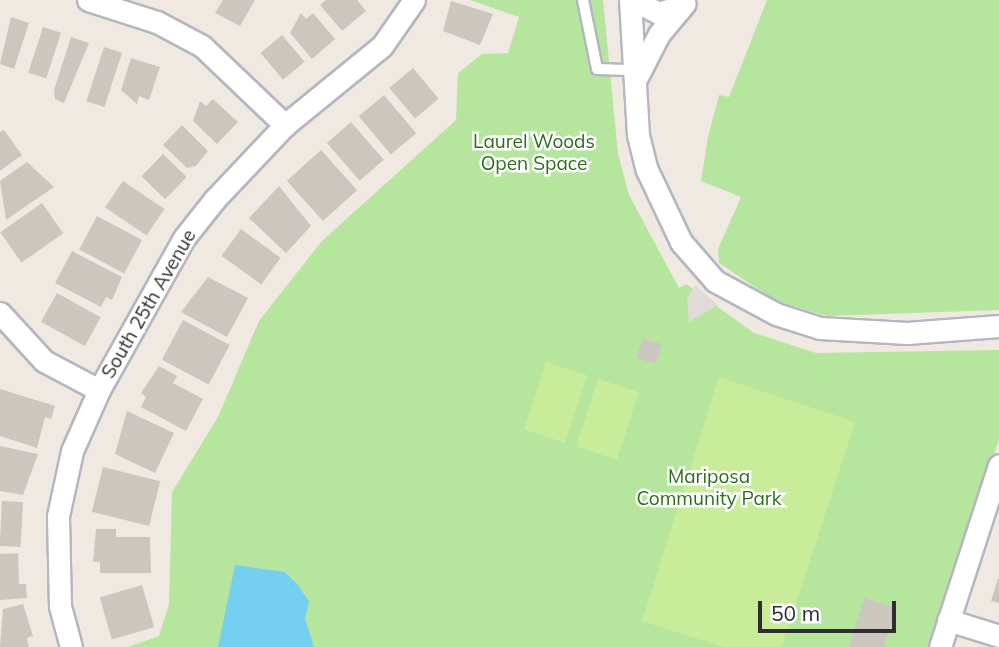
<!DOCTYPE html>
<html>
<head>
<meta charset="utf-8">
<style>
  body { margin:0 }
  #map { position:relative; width:999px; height:647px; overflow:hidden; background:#efe9e1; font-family:Mulish,sans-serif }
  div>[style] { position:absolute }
  .green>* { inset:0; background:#b6e59e }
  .pitch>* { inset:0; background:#c9ec9a; transform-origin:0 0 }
  .plaza>* { inset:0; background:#dfdcd8 }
  .water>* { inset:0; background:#75cff0 }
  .building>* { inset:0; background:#cbc7bf; transform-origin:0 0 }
  .roads { filter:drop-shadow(2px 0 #b4b7c1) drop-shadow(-2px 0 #b4b7c1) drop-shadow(0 2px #b4b7c1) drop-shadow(0 -2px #b4b7c1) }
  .service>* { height:10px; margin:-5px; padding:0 5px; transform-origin:5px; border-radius:5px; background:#fff }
  .minor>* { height:21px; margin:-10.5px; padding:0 10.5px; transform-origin:10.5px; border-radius:10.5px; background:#fff }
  span { translate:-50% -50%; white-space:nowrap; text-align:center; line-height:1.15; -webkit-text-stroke:5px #fff; paint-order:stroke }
  .park-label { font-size:19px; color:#2c6e1b }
  .street-label { font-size:19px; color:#2e2e2e }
  .scale { position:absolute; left:758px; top:601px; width:138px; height:32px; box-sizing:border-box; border:4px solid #2e2e2e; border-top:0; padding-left:9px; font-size:21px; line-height:24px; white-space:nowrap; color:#2e2e2e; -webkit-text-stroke:5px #fff; paint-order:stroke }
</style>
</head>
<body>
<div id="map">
  <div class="green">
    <i style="clip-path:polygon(470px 0,603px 0,618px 154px,629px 195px,679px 288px,686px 284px,754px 333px,816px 353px,999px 350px,999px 439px,932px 647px,128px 647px,159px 636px,169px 604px,172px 492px,218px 417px,259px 321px,322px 241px,456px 120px,458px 73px,482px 54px,508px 53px,519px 17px)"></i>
    <i style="clip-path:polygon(767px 0,999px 0,999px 310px,827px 316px,776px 301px,719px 263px,718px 249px,741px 197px,701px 181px,708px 137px,719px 95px,729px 97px)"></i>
  </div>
  <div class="pitch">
    <i style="left:546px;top:362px;width:43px;height:71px;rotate:18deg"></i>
    <i style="clip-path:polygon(719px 377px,855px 422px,782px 647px,723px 647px,642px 621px)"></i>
    <i style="left:598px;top:379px;width:43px;height:71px;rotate:18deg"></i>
  </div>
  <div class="plaza">
    <i style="clip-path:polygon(695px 285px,718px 305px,689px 322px,687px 299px)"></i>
  </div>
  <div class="water">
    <i style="clip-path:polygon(235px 565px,285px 572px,298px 585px,309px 602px,305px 619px,314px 647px,218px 647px)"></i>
  </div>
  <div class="building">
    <i style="clip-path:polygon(223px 0,255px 0,240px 26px,215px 13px)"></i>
    <i style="clip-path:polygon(326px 0,357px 0,366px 11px,342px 31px,320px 5px)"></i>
    <i style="clip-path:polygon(451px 1px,493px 14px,480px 45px,443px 31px)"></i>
    <i style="clip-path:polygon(301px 13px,306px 19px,313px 13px,335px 39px,312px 59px,290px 33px)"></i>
    <i style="clip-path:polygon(11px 17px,29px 23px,14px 69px,0 64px)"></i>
    <i style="left:43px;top:27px;width:19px;height:48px;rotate:18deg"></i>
    <i style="left:282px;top:35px;width:35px;height:28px;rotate:50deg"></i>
    <i style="clip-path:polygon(71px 37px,89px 43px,64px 103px,55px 99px,54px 90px)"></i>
    <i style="left:104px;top:47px;width:19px;height:57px;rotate:18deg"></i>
    <i style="clip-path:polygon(131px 58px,160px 67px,149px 100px,139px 96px,137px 104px,121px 90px)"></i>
    <i style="left:413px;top:68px;width:40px;height:31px;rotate:50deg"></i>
    <i style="left:384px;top:95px;width:50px;height:33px;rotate:50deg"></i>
    <i style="clip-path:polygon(213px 99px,238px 122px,217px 144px,193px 121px,200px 101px,206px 106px)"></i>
    <i style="left:351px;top:122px;width:50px;height:32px;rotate:49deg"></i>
    <i style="clip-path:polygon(182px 125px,208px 151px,196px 166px,187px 168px,163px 145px)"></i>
    <i style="clip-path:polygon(4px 130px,22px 155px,0 171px,0 132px)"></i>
    <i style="left:321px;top:150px;width:54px;height:46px;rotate:48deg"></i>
    <i style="left:163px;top:154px;width:33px;height:31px;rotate:44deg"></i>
    <i style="clip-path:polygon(27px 162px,54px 187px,6px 220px,0 181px)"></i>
    <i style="left:123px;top:181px;width:50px;height:32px;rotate:34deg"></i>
    <i style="clip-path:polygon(279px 186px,311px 226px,286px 253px,249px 218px)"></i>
    <i style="left:42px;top:203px;width:37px;height:51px;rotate:55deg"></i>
    <i style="left:97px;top:216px;width:51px;height:38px;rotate:28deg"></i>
    <i style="left:241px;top:229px;width:49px;height:33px;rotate:36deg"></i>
    <i style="clip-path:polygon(72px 251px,122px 277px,112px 300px,106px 297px,101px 307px,55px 283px)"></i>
    <i style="clip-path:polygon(208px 277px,248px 298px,227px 337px,181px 312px)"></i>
    <i style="left:57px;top:293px;width:50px;height:33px;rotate:29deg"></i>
    <i style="left:183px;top:320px;width:53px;height:45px;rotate:28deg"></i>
    <i style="left:643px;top:338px;width:20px;height:21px;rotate:18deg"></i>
    <i style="clip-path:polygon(159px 366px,177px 376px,173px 383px,203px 399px,186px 431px,141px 407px,146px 397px,141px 393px)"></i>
    <i style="clip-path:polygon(0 389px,55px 406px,51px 419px,45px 417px,37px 448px,0 436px)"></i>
    <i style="clip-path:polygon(127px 411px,174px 433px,155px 473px,115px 454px)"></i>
    <i style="clip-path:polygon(0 446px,38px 454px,23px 495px,0 491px)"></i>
    <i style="left:103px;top:467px;width:59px;height:46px;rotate:14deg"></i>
    <i style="left:2px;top:501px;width:21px;height:45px;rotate:3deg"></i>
    <i style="clip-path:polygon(96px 529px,116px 529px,116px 537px,150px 537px,151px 573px,100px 573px,100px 562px,93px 562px)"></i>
    <i style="clip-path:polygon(18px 553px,19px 584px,26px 584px,27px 598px,0 600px,0 554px)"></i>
    <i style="clip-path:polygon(998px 579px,999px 579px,999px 603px,991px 601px)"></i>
    <i style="left:142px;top:585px;width:44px;height:44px;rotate:74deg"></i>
    <i style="clip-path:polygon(864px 598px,896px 608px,884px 647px,849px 647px)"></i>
    <i style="clip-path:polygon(23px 604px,33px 636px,27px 638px,29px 647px,0 647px,3px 609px)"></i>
  </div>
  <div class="roads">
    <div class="service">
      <i style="left:583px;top:0;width:70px;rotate:78.5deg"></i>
      <i style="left:597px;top:69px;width:38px;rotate:2deg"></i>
    </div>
    <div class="minor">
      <i style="left:88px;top:0;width:72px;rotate:17.7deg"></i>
      <i style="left:157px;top:22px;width:51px;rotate:28.1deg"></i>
      <i style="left:202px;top:46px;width:115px;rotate:43.6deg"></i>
      <i style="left:630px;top:0;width:135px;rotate:86.6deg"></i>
      <i style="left:638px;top:135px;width:36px;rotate:76deg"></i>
      <i style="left:647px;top:170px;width:80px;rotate:64.7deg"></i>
      <i style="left:681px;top:242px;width:52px;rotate:48.9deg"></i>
      <i style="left:715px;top:281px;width:69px;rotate:28.4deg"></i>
      <i style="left:776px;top:314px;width:46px;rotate:17.7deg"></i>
      <i style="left:820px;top:328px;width:87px;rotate:3.3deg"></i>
      <i style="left:907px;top:333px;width:92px;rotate:-4.4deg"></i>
      <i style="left:633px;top:0;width:29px;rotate:27deg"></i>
      <i style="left:659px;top:13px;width:23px;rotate:-18deg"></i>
      <i style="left:637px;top:77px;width:48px;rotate:-62.9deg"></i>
      <i style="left:659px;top:34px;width:40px;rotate:-50deg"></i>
      <i style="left:0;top:313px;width:65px;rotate:47.5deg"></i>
      <i style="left:44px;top:361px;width:62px;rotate:27.8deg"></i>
      <i style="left:948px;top:620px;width:53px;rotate:17.4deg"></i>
      <i style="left:71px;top:647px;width:42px;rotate:-105deg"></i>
      <i style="left:60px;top:606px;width:90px;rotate:-91.3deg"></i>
      <i style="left:58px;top:516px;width:66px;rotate:-77.8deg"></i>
      <i style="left:72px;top:451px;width:67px;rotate:-66.1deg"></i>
      <i style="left:99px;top:390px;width:174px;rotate:-60.8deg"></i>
      <i style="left:184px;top:238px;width:50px;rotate:-51.5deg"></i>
      <i style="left:215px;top:199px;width:102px;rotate:-46.6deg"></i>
      <i style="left:285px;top:125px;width:125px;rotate:-39.2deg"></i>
      <i style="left:382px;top:46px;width:56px;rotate:-55.2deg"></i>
      <i style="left:940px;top:647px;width:191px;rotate:-72deg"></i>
    </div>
  </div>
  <div class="park-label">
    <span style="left:534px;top:153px">Laurel Woods<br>Open Space</span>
    <span style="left:709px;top:488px">Mariposa<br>Community Park</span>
  </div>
  <div class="street-label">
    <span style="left:149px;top:304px;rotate:-60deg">South 25th Avenue</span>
  </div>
  <div class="scale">50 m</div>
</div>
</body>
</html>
